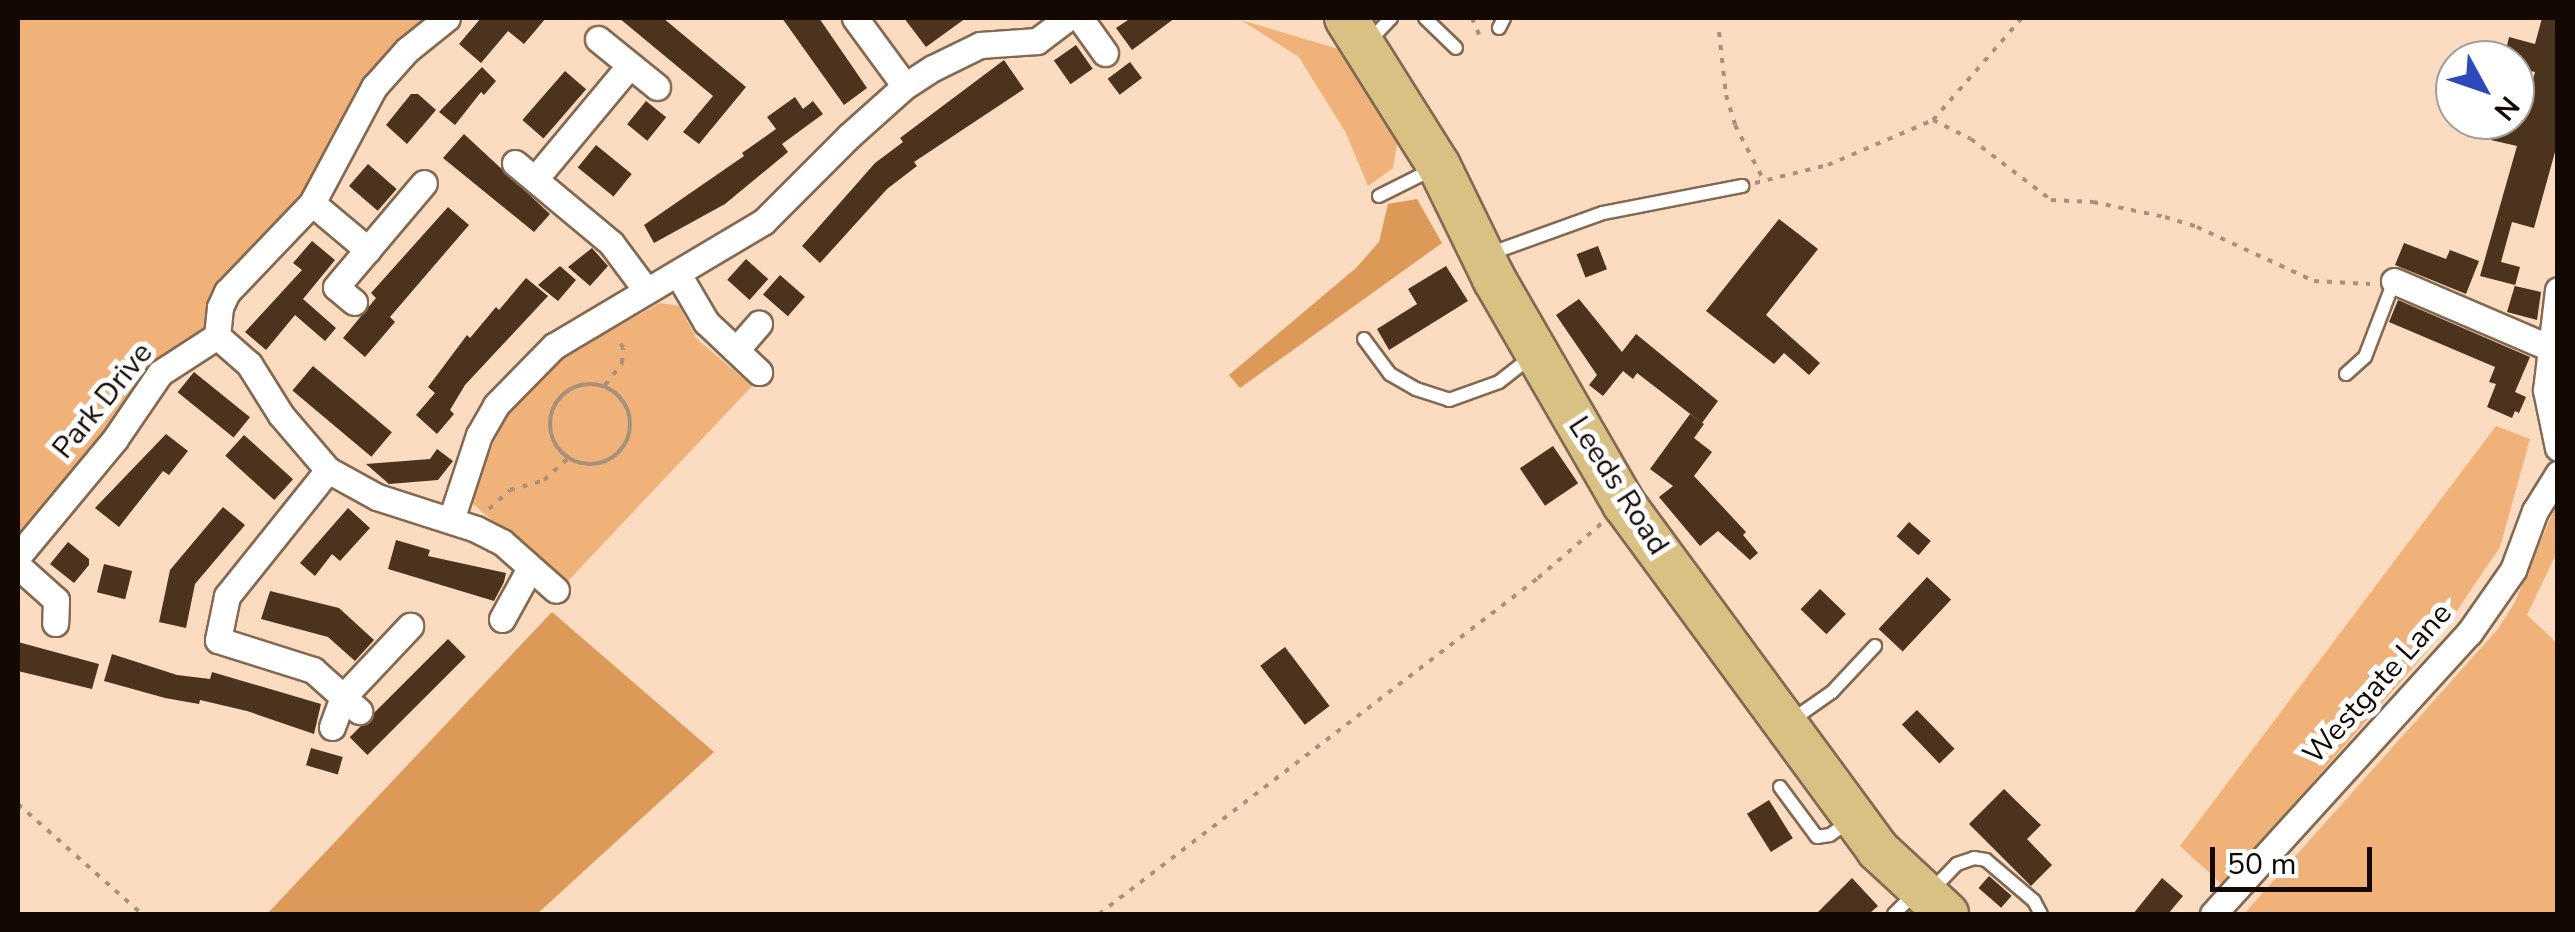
<!DOCTYPE html>
<html>
<head>
<meta charset="utf-8">
<style>
  body { margin:0 }
  #map { position:relative; width:2575px; height:932px; overflow:hidden; background:#fbdcc1; font-family:"Nunito Sans",sans-serif }
  div>[style] { position:absolute }
  .green>* { inset:0; background:#f0b279 }
  .forest>* { inset:0; background:#dd9958 }
  .building>* { inset:0; background:#4b331d; transform-origin:0 0 }
  .path>* { height:4px; margin-top:-2px; transform-origin:0; background:repeating-linear-gradient(90deg,#a7907c 0 5px,transparent 0 13px) }
  .path>.ring { margin:-2px; padding:0; box-sizing:content-box; background:none; border:4px solid #a7907c; border-radius:50% }
  .roads { filter:drop-shadow(2px 0 #836951) drop-shadow(-2px 0 #836951) drop-shadow(0 2px #836951) drop-shadow(0 -2px #836951) }
  .service>* { height:12px; margin:-6px; padding:0 6px; transform-origin:6px; border-radius:6px; background:#fff }
  .minor>* { height:25px; margin:-12.5px; padding:0 12.5px; transform-origin:12.5px; border-radius:12.5px; background:#fff }
  .primary>* { height:42px; margin:-21px; padding:0 21px; transform-origin:21px; border-radius:21px; background:#d9c083 }
  span { translate:-50% -50%; white-space:nowrap; text-align:center; line-height:1.15; -webkit-text-stroke:10px #fff; paint-order:stroke }
  .street-label { font-size:30px; color:#130902 }
  .frame { position:absolute; inset:0; border:20px solid #130902; pointer-events:none }
  .north { position:absolute; left:2435px; top:40px; width:100px; height:100px; box-sizing:border-box; background:#fff; border:2px solid #a19d9a; border-radius:50%; rotate:130deg; font-size:28px; font-weight:700; line-height:40px; text-align:center; color:#130902 }
  .north::after { content:''; display:block; margin:auto; width:35px; height:45px; background:#2c4aba; clip-path:polygon(50% 0,100% 100%,50% 72%,0 100%) }
  .scale { position:absolute; left:2210px; top:847px; width:162px; height:45px; box-sizing:border-box; border:5px solid #130902; border-top:0; padding-left:12px; font-size:30px; line-height:35px; white-space:nowrap; color:#130902; -webkit-text-stroke:8px #fff; paint-order:stroke }
</style>
</head>
<body>
<div id="map">
  <div class="green">
    <i style="clip-path:polygon(18px 18px,447px 18px,351px 132px,193px 348px,18px 556px)"></i>
    <i style="clip-path:polygon(1241px 20px,1345px 51px,1399px 132px,1393px 168px,1368px 186px,1346px 133px,1299px 57px)"></i>
    <i style="clip-path:polygon(660px 303px,679px 306px,697px 339px,752px 386px,565px 584px,472px 503px,478px 478px,505px 417px,528px 387px,554px 362px)"></i>
    <i style="clip-path:polygon(2496px 426px,2530px 439px,2500px 547px,2437px 640px,2223px 885px,2180px 846px)"></i>
    <i style="clip-path:polygon(2557px 503px,2557px 552px,2527px 615px,2557px 643px,2557px 914px,2244px 914px,2497px 630px,2514px 604px)"></i>
  </div>
  <div class="forest">
    <i style="clip-path:polygon(1417px 199px,1442px 243px,1240px 388px,1229px 375px,1356px 268px,1379px 242px,1388px 204px)"></i>
    <i style="clip-path:polygon(552px 612px,714px 752px,537px 914px,267px 914px)"></i>
  </div>
  <div class="building">
    <i style="clip-path:polygon(481px 18px,546px 18px,524px 44px,508px 31px,481px 63px,459px 44px)"></i>
    <i style="clip-path:polygon(619px 18px,663px 18px,746px 87px,699px 144px,683px 132px,713px 96px)"></i>
    <i style="clip-path:polygon(782px 18px,819px 18px,867px 88px,844px 105px)"></i>
    <i style="clip-path:polygon(904px 18px,966px 18px,926px 47px)"></i>
    <i style="clip-path:polygon(1131px 18px,1175px 18px,1132px 50px,1116px 28px)"></i>
    <i style="clip-path:polygon(2542px 18px,2558px 18px,2558px 141px,2534px 228px,2512px 222px,2501px 262px,2520px 267px,2515px 286px,2541px 292px,2537px 320px,2507px 312px,2515px 285px,2480px 276px,2517px 146px,2491px 140px,2496px 120px,2515px 120px,2515px 110px,2524px 112px,2535px 72px,2515px 67px,2515px 60px,2508px 60px,2505px 54px,2509px 37px,2535px 44px)"></i>
    <i style="left:1076px;top:45px;width:29px;height:27px;rotate:55deg"></i>
    <i style="clip-path:polygon(1004px 60px,1024px 89px,914px 162px,917px 166px,887px 189px,820px 263px,802px 246px,875px 163px,903px 142px,900px 138px)"></i>
    <i style="left:1130px;top:62px;width:20px;height:28px;rotate:53deg"></i>
    <i style="clip-path:polygon(482px 67px,496px 81px,484px 95px,481px 92px,455px 125px,439px 112px)"></i>
    <i style="left:565px;top:71px;width:28px;height:65px;rotate:41deg"></i>
    <i style="clip-path:polygon(411px 94px,418px 94px,436px 110px,407px 144px,386px 125px)"></i>
    <i style="clip-path:polygon(795px 97px,803px 109px,813px 101px,823px 114px,782px 144px,788px 152px,725px 204px,654px 243px,644px 225px,744px 156px,742px 153px,776px 129px,767px 117px)"></i>
    <i style="left:646px;top:101px;width:26px;height:30px;rotate:39deg"></i>
    <i style="clip-path:polygon(464px 134px,550px 214px,534px 232px,443px 158px)"></i>
    <i style="left:596px;top:145px;width:46px;height:29px;rotate:39deg"></i>
    <i style="left:368px;top:164px;width:38px;height:29px;rotate:41deg"></i>
    <i style="clip-path:polygon(448px 207px,469px 225px,390px 317px,395px 322px,365px 357px,343px 338px,376px 298px,371px 293px)"></i>
    <i style="clip-path:polygon(1779px 219px,1818px 249px,1766px 315px,1820px 363px,1809px 375px,1784px 353px,1774px 364px,1706px 311px)"></i>
    <i style="clip-path:polygon(312px 241px,335px 260px,303px 299px,336px 328px,325px 341px,295px 315px,266px 350px,245px 332px,302px 270px,293px 263px)"></i>
    <i style="clip-path:polygon(2404px 243px,2446px 259px,2450px 250px,2479px 261px,2466px 294px,2395px 265px)"></i>
    <i style="left:1598px;top:246px;width:25px;height:23px;rotate:69deg"></i>
    <i style="clip-path:polygon(592px 248px,608px 266px,590px 286px,568px 267px)"></i>
    <i style="left:746px;top:259px;width:30px;height:28px;rotate:42deg"></i>
    <i style="clip-path:polygon(560px 266px,576px 280px,558px 301px,538px 285px)"></i>
    <i style="clip-path:polygon(1446px 266px,1468px 301px,1389px 350px,1377px 329px,1417px 304px,1408px 289px)"></i>
    <i style="left:780px;top:275px;width:33px;height:26px;rotate:41deg"></i>
    <i style="clip-path:polygon(526px 278px,548px 296px,465px 385px,450px 410px,454px 414px,437px 434px,416px 415px,435px 393px,428px 387px,467px 335px,470px 338px,496px 307px,499px 310px)"></i>
    <i style="clip-path:polygon(1579px 299px,1622px 352px,1636px 334px,1718px 401px,1702px 423px,1637px 373px,1633px 379px,1623px 371px,1603px 396px,1589px 385px,1597px 375px,1556px 315px)"></i>
    <i style="clip-path:polygon(2398px 300px,2530px 357px,2515px 392px,2526px 397px,2519px 413px,2515px 411px,2512px 418px,2487px 407px,2496px 384px,2489px 382px,2495px 367px,2389px 322px)"></i>
    <i style="left:313px;top:366px;width:103px;height:32px;rotate:40deg"></i>
    <i style="left:194px;top:372px;width:72px;height:26px;rotate:39deg"></i>
    <i style="clip-path:polygon(1690px 414px,1704px 424px,1694px 438px,1712px 452px,1694px 476px,1746px 532px,1743px 535px,1758px 553px,1750px 560px,1718px 531px,1700px 546px,1659px 497px,1673px 486px,1650px 469px)"></i>
    <i style="clip-path:polygon(166px 434px,188px 451px,169px 475px,163px 471px,119px 527px,95px 508px)"></i>
    <i style="left:244px;top:435px;width:66px;height:28px;rotate:42deg"></i>
    <i style="left:1553px;top:446px;width:45px;height:40px;rotate:56deg"></i>
    <i style="clip-path:polygon(437px 449px,453px 461px,438px 480px,389px 484px,366px 464px,430px 459px)"></i>
    <i style="clip-path:polygon(223px 507px,245px 525px,195px 584px,186px 628px,159px 622px,170px 570px)"></i>
    <i style="clip-path:polygon(348px 508px,370px 528px,340px 561px,332px 554px,315px 576px,300px 563px)"></i>
    <i style="left:1909px;top:522px;width:29px;height:19px;rotate:41deg"></i>
    <i style="clip-path:polygon(396px 540px,430px 550px,428px 556px,506px 573px,504px 582px,494px 601px,388px 569px)"></i>
    <i style="clip-path:polygon(68px 542px,89px 559px,89px 565px,74px 583px,50px 564px)"></i>
    <i style="left:104px;top:564px;width:29px;height:29px;rotate:14deg"></i>
    <i style="left:1927px;top:577px;width:33px;height:71px;rotate:43deg"></i>
    <i style="left:1820px;top:589px;width:36px;height:28px;rotate:44deg"></i>
    <i style="clip-path:polygon(270px 591px,339px 608px,374px 640px,355px 661px,328px 637px,261px 619px)"></i>
    <i style="left:448px;top:639px;width:25px;height:139px;rotate:45deg"></i>
    <i style="clip-path:polygon(18px 642px,99px 664px,92px 689px,18px 671px)"></i>
    <i style="left:1285px;top:647px;width:74px;height:31px;rotate:53deg"></i>
    <i style="clip-path:polygon(112px 654px,177px 675px,210px 679px,212px 672px,321px 704px,314px 734px,247px 711px,200px 700px,199px 704px,165px 698px,104px 681px)"></i>
    <i style="left:1917px;top:710px;width:54px;height:21px;rotate:46deg"></i>
    <i style="left:311px;top:748px;width:33px;height:18px;rotate:16deg"></i>
    <i style="clip-path:polygon(2004px 789px,2041px 825px,2027px 839px,2052px 865px,2031px 886px,1969px 824px)"></i>
    <i style="left:1769px;top:800px;width:45px;height:26px;rotate:58deg"></i>
    <i style="left:1989px;top:876px;width:30px;height:16px;rotate:41deg"></i>
    <i style="clip-path:polygon(1852px 878px,1878px 906px,1869px 914px,1816px 914px)"></i>
    <i style="clip-path:polygon(2162px 878px,2183px 896px,2168px 914px,2133px 914px)"></i>
  </div>
  <div class="path">
    <i style="left:1472px;top:18px;width:21px;rotate:67deg"></i>
    <i style="left:1719px;top:32px;width:63px;rotate:83.7deg"></i>
    <i style="left:1726px;top:95px;width:31px;rotate:73deg"></i>
    <i style="left:1735px;top:125px;width:63px;rotate:62.6deg"></i>
    <i style="left:1933px;top:120px;width:42px;rotate:26.6deg"></i>
    <i style="left:1971px;top:139px;width:101px;rotate:37.3deg"></i>
    <i style="left:2051px;top:200px;width:42px;rotate:2.7deg"></i>
    <i style="left:2093px;top:202px;width:74px;rotate:11.8deg"></i>
    <i style="left:2165px;top:217px;width:34px;rotate:17deg"></i>
    <i style="left:2197px;top:227px;width:129px;rotate:24.8deg"></i>
    <i style="left:2314px;top:281px;width:56px;rotate:3.1deg"></i>
    <i style="left:1755px;top:183px;width:75px;rotate:-13.9deg"></i>
    <i style="left:1828px;top:165px;width:114px;rotate:-23.2deg"></i>
    <i style="left:1933px;top:120px;width:135px;rotate:-48.9deg"></i>
    <i class="ring" style="left:550px;top:384px;width:76px;height:76px"></i>
    <i style="left:605px;top:385px;width:28px;rotate:-52deg"></i>
    <i style="left:622px;top:363px;width:15px;rotate:-86deg"></i>
    <i style="left:623px;top:348px;width:12px;rotate:-114deg"></i>
    <i style="left:489px;top:509px;width:28px;rotate:-42deg"></i>
    <i style="left:510px;top:490px;width:35px;rotate:-16deg"></i>
    <i style="left:544px;top:480px;width:31px;rotate:-42deg"></i>
    <i style="left:18px;top:804px;width:166px;rotate:41.6deg"></i>
    <i style="left:1099px;top:914px;width:553px;rotate:-37.43deg"></i>
    <i style="left:1538px;top:578px;width:84px;rotate:-40.7deg"></i>
  </div>
  <div class="roads">
    <div class="service">
      <i style="left:1425px;top:18px;width:43px;rotate:44.1deg"></i>
      <i style="left:1499px;top:28px;width:11px;rotate:-63deg"></i>
      <i style="left:1370px;top:40px;width:30px;rotate:-46deg"></i>
      <i style="left:1379px;top:196px;width:63px;rotate:-26.6deg"></i>
      <i style="left:1489px;top:254px;width:121px;rotate:-19.8deg"></i>
      <i style="left:1603px;top:213px;width:142px;rotate:-11deg"></i>
      <i style="left:1364px;top:339px;width:44px;rotate:53.4deg"></i>
      <i style="left:1390px;top:374px;width:30px;rotate:30deg"></i>
      <i style="left:1416px;top:389px;width:35px;rotate:18deg"></i>
      <i style="left:1449px;top:400px;width:53px;rotate:-19.8deg"></i>
      <i style="left:1499px;top:382px;width:41px;rotate:-38deg"></i>
      <i style="left:2346px;top:374px;width:25px;rotate:-42deg"></i>
      <i style="left:2365px;top:357px;width:81px;rotate:-69.1deg"></i>
      <i style="left:1792px;top:720px;width:49px;rotate:-35deg"></i>
      <i style="left:1832px;top:692px;width:63px;rotate:-46.9deg"></i>
      <i style="left:1780px;top:787px;width:62px;rotate:53.5deg"></i>
      <i style="left:1817px;top:837px;width:13px;rotate:-9deg"></i>
      <i style="left:1830px;top:835px;width:22px;rotate:-36deg"></i>
      <i style="left:1930px;top:892px;width:39px;rotate:-46deg"></i>
      <i style="left:1957px;top:864px;width:18px;rotate:-19deg"></i>
      <i style="left:1974px;top:858px;width:12px;rotate:9deg"></i>
      <i style="left:1986px;top:860px;width:63px;rotate:40.5deg"></i>
      <i style="left:2034px;top:901px;width:15px;rotate:62deg"></i>
      <i style="left:1894px;top:914px;width:28px;rotate:-45deg"></i>
    </div>
    <div class="minor">
      <i style="left:855px;top:18px;width:84px;rotate:53.7deg"></i>
      <i style="left:1080px;top:18px;width:43px;rotate:54.5deg"></i>
      <i style="left:598px;top:39px;width:76px;rotate:39.1deg"></i>
      <i style="left:515px;top:163px;width:125px;rotate:39.8deg"></i>
      <i style="left:611px;top:243px;width:59px;rotate:53.3deg"></i>
      <i style="left:535px;top:179px;width:148px;rotate:-50.2deg"></i>
      <i style="left:312px;top:203px;width:73px;rotate:40deg"></i>
      <i style="left:678px;top:274px;width:56px;rotate:59.7deg"></i>
      <i style="left:706px;top:322px;width:73px;rotate:43.3deg"></i>
      <i style="left:2394px;top:281px;width:168px;rotate:23.2deg"></i>
      <i style="left:2558px;top:290px;width:101px;rotate:96.8deg"></i>
      <i style="left:2546px;top:390px;width:59px;rotate:78.3deg"></i>
      <i style="left:354px;top:302px;width:23px;rotate:-140deg"></i>
      <i style="left:336px;top:287px;width:136px;rotate:-49.8deg"></i>
      <i style="left:217px;top:336px;width:43px;rotate:41.2deg"></i>
      <i style="left:249px;top:364px;width:60px;rotate:57.9deg"></i>
      <i style="left:281px;top:415px;width:72px;rotate:49.5deg"></i>
      <i style="left:328px;top:470px;width:56px;rotate:28.9deg"></i>
      <i style="left:377px;top:497px;width:104px;rotate:17.9deg"></i>
      <i style="left:476px;top:529px;width:29px;rotate:27deg"></i>
      <i style="left:502px;top:542px;width:72px;rotate:41.6deg"></i>
      <i style="left:217px;top:336px;width:29px;rotate:-84deg"></i>
      <i style="left:220px;top:307px;width:17px;rotate:-65deg"></i>
      <i style="left:227px;top:292px;width:123px;rotate:-46.3deg"></i>
      <i style="left:312px;top:203px;width:132px;rotate:-61.9deg"></i>
      <i style="left:374px;top:87px;width:50px;rotate:-48.3deg"></i>
      <i style="left:407px;top:50px;width:51px;rotate:-38.7deg"></i>
      <i style="left:736px;top:350px;width:35px;rotate:-49deg"></i>
      <i style="left:328px;top:470px;width:161px;rotate:128.7deg"></i>
      <i style="left:227px;top:596px;width:45px;rotate:101.6deg"></i>
      <i style="left:218px;top:640px;width:100px;rotate:17.5deg"></i>
      <i style="left:313px;top:670px;width:62px;rotate:41.7deg"></i>
      <i style="left:451px;top:520px;width:89px;rotate:-71.8deg"></i>
      <i style="left:479px;top:435px;width:34px;rotate:-60deg"></i>
      <i style="left:496px;top:405px;width:83px;rotate:-45.5deg"></i>
      <i style="left:554px;top:346px;width:243px;rotate:-30.7deg"></i>
      <i style="left:763px;top:222px;width:122px;rotate:-45deg"></i>
      <i style="left:849px;top:136px;width:75px;rotate:-41.8deg"></i>
      <i style="left:905px;top:86px;width:33px;rotate:-33deg"></i>
      <i style="left:933px;top:68px;width:52px;rotate:-26.1deg"></i>
      <i style="left:980px;top:45px;width:57px;rotate:-4deg"></i>
      <i style="left:1037px;top:41px;width:38px;rotate:-37deg"></i>
      <i style="left:18px;top:556px;width:152px;rotate:-50.3deg"></i>
      <i style="left:115px;top:439px;width:80px;rotate:-55.7deg"></i>
      <i style="left:160px;top:373px;width:68px;rotate:-33deg"></i>
      <i style="left:18px;top:566px;width:51px;rotate:41.8deg"></i>
      <i style="left:56px;top:600px;width:23px;rotate:92deg"></i>
      <i style="left:502px;top:619px;width:58px;rotate:-61.2deg"></i>
      <i style="left:332px;top:727px;width:32px;rotate:-70deg"></i>
      <i style="left:343px;top:697px;width:98px;rotate:-46.7deg"></i>
      <i style="left:2213px;top:914px;width:380px;rotate:-47.7deg"></i>
      <i style="left:2469px;top:633px;width:77px;rotate:-55.1deg"></i>
      <i style="left:2513px;top:570px;width:63px;rotate:-69.6deg"></i>
      <i style="left:2535px;top:511px;width:44px;rotate:-58.1deg"></i>
    </div>
    <div class="primary">
      <i style="left:1346px;top:18px;width:175px;rotate:57.9deg"></i>
      <i style="left:1439px;top:166px;width:126px;rotate:64deg"></i>
      <i style="left:1494px;top:279px;width:260px;rotate:60deg"></i>
      <i style="left:1624px;top:504px;width:429px;rotate:53.7deg"></i>
      <i style="left:1878px;top:850px;width:94px;rotate:42.8deg"></i>
    </div>
  </div>
  <div class="street-label">
    <span style="left:103px;top:401px;rotate:-51deg">Park Drive</span>
    <span style="left:1618px;top:486px;rotate:57deg">Leeds Road</span>
    <span style="left:2378px;top:684px;rotate:-48deg">Westgate Lane</span>
  </div>
  <div class="frame"></div>
  <div class="north">N</div>
  <div class="scale">50 m</div>
</div>
</body>
</html>
